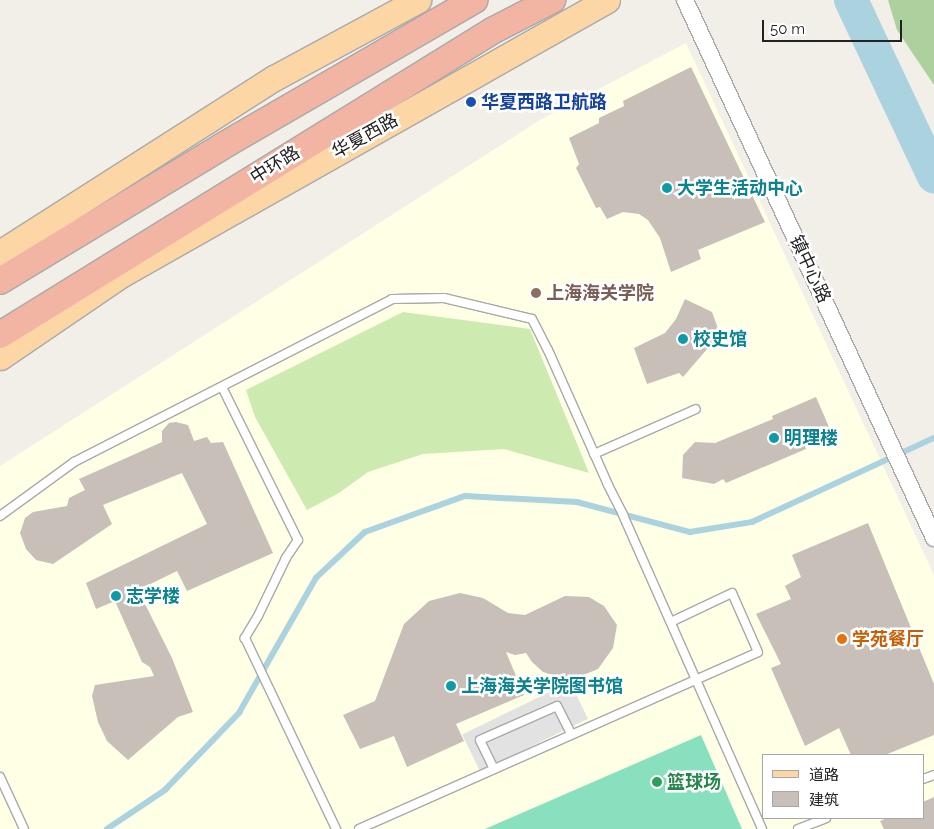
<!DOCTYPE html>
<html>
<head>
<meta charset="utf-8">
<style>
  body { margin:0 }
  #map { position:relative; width:934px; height:829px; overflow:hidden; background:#f2efe9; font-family:Raleway,"Noto Sans SC",sans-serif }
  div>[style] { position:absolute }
  .education>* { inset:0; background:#ffffe5 }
  .grass>* { inset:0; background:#cdebb0 }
  .forest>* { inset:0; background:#add19e }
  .pitch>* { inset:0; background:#88e0be }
  .parking>* { inset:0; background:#e2e2e2; transform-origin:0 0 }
  .stream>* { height:5.5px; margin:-2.75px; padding:0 2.75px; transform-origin:2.75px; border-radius:2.75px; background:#aad3df }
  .river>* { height:34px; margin:-17px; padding:0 17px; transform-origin:17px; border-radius:17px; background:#aad3df }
  .building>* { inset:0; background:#c7bfb8 }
  .roads { filter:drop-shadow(1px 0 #a9a9a9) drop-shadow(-1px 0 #a9a9a9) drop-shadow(0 1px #a9a9a9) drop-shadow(0 -1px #a9a9a9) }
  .service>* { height:8px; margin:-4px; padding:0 4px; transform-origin:4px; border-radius:4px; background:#fff }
  .minor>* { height:16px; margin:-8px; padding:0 8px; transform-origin:8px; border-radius:8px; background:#fff }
  .primary>* { height:25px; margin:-12.5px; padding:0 12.5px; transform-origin:12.5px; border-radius:12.5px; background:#fcd6a4 }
  .trunk>* { height:26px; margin:-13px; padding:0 13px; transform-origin:13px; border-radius:13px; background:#f2b4a3 }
  .dots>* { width:14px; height:14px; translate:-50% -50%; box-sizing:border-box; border:2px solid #fff; border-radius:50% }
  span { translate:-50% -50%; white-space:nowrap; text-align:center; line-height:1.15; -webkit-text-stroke:5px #fff; paint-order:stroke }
  .transit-label { font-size:18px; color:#164399; font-weight:700 }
  .left { translate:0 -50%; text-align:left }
  .street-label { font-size:18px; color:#222 }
  .culture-label { font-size:18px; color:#0d838f; font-weight:700 }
  .education-label { font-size:18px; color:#785e54; font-weight:700 }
  .food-label { font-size:18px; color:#c56008; font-weight:700 }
  .leisure-label { font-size:18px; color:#27864d; font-weight:700 }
  .legend { position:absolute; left:762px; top:754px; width:162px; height:65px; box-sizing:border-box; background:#fff; border:1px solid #a7a7a7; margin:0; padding:6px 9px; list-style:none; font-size:15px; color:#222 }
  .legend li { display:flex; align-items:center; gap:10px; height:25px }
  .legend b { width:25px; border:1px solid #a7a7a7 }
  .scale { position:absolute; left:762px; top:20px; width:140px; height:22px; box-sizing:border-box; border:2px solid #222; border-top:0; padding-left:6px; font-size:15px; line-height:18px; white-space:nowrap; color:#222; -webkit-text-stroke:4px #fff; paint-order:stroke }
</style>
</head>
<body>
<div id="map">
  <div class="education">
    <i style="clip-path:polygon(evenodd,686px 43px,934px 575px,934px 829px,0 829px,0 466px,540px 120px,686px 43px,763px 755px,923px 755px,923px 818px,763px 818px,763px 755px)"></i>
  </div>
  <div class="grass">
    <i style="clip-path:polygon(403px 312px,530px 329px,589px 473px,504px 449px,423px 454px,368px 472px,339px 493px,307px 510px,255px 417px,246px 390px)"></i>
  </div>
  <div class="forest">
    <i style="clip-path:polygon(888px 0,934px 0,934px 85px,897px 30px)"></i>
  </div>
  <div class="pitch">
    <i style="clip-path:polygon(701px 735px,742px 829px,485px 829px)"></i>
  </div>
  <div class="parking">
    <i style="left:570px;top:682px;width:41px;height:120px;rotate:64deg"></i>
  </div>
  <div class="stream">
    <i style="left:107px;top:829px;width:70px;rotate:-33.9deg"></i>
    <i style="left:165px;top:790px;width:107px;rotate:-46.1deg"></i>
    <i style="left:239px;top:713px;width:155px;rotate:-60.3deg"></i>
    <i style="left:316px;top:578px;width:67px;rotate:-43.2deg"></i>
    <i style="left:365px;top:532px;width:106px;rotate:-19.8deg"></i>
    <i style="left:465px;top:496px;width:112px;rotate:3.1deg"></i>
    <i style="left:577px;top:502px;width:117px;rotate:14.9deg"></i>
    <i style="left:690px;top:532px;width:63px;rotate:-9.2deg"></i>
    <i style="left:752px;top:522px;width:200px;rotate:-24.8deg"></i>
  </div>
  <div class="river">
    <i style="left:851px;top:0;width:195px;rotate:64.8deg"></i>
  </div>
  <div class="building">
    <i style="clip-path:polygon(691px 67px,765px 222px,698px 250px,701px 259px,671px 272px,660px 238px,648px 220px,639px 214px,623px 212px,607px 219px,600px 207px,596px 208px,576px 168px,579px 164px,569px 138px,599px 123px,599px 118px,624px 106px,623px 101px)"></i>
    <i style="clip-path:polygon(685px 299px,712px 312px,720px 334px,683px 377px,679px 373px,647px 384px,634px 348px,665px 333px,676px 319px)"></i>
    <i style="clip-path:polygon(816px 397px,832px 434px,804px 444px,806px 449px,726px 483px,723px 479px,714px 484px,682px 478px,683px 455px,695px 442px,715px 443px,773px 419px,772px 416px)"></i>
    <i style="clip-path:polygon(176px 422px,188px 425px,194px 441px,207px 437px,211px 443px,223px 442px,273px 553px,187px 591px,177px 571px,138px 590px,172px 658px,193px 712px,178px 717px,128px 760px,107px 741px,98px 722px,92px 696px,95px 685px,154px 676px,150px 667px,142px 662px,115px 601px,96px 609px,86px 583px,207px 524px,182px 473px,103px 505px,112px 524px,53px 564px,36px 560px,26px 549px,20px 533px,25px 518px,33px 512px,67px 506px,69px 498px,85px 490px,79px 479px,162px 442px,162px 431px,169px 423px)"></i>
    <i style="clip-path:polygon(868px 523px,934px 684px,934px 735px,885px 755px,851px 755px,839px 728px,805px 746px,771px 668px,781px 664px,756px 614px,791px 599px,785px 586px,801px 577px,792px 555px)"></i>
    <i style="clip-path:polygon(460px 593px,483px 598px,508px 613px,525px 615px,565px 596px,589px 597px,604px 606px,617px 625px,613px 648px,598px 669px,581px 676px,559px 677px,543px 672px,532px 662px,526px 653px,515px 655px,506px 652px,524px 695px,456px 724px,464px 741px,407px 767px,394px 736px,360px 749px,343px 715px,375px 701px,404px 624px,429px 601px)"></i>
    <i style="clip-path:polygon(934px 797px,934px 829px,884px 829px,880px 821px,887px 818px,923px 818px,923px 802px)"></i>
  </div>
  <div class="roads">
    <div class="service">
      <i style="left:222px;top:387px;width:171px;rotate:63.6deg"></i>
      <i style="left:298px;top:540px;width:22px;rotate:124deg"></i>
      <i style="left:286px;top:558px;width:64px;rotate:115.8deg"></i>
      <i style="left:258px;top:616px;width:26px;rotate:121deg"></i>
      <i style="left:245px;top:638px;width:212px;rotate:64.5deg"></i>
      <i style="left:594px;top:454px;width:111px;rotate:-23.8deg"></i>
      <i style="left:0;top:516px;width:92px;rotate:-36.1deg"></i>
      <i style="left:74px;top:462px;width:357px;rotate:-27.1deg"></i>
      <i style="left:392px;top:299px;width:52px;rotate:-1.1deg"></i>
      <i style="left:444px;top:298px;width:90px;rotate:13.4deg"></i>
      <i style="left:532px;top:319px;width:35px;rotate:63deg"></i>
      <i style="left:548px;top:350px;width:148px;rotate:66deg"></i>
      <i style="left:608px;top:485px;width:34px;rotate:63deg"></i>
      <i style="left:623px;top:515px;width:343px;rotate:66.1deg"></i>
      <i style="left:494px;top:769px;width:32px;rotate:-116deg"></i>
      <i style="left:480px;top:740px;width:84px;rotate:-23.8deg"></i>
      <i style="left:557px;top:706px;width:31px;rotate:63deg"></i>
      <i style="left:0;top:777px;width:57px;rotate:65.2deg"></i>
      <i style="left:923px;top:779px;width:12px;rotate:-20deg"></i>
      <i style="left:359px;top:829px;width:436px;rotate:-23.9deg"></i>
      <i style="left:758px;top:652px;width:64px;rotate:-113.8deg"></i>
      <i style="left:732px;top:593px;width:68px;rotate:154.6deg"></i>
      <i style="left:798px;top:829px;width:30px;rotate:-21deg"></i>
    </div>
    <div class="minor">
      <i style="left:685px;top:0;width:593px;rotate:65.16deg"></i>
    </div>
    <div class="primary">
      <i style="left:0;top:253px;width:325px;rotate:-32.6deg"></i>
      <i style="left:274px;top:78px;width:164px;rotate:-28.4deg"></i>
      <i style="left:0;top:357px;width:148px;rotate:-34.2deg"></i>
      <i style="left:122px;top:274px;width:557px;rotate:-29.46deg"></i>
    </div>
    <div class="trunk">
      <i style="left:0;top:281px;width:258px;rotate:-31.2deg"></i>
      <i style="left:221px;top:147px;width:293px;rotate:-30.1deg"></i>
      <i style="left:0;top:335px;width:578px;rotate:-31.71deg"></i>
      <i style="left:492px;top:31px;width:68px;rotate:-27.3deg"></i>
    </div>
  </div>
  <div class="dots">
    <i style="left:471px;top:102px;background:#1a4fb4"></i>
    <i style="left:667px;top:188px;background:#0f9aa8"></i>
    <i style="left:536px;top:293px;background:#8d6e63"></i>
    <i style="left:683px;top:339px;background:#0f9aa8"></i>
    <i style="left:774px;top:438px;background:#0f9aa8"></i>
    <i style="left:116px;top:596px;background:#0f9aa8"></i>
    <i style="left:842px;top:639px;background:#e8710a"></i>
    <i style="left:451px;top:686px;background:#0f9aa8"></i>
    <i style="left:657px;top:782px;background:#2e9e5b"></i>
  </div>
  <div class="transit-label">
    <span class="left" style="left:481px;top:102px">华夏西路卫航路</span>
  </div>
  <div class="street-label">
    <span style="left:365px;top:136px;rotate:-29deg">华夏西路</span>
    <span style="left:275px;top:165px;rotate:-32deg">中环路</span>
    <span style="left:810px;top:269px;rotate:65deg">镇中心路</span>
  </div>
  <div class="culture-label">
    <span class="left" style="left:677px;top:188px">大学生活动中心</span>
    <span class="left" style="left:693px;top:339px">校史馆</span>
    <span class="left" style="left:784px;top:438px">明理楼</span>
    <span class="left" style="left:126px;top:596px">志学楼</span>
    <span class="left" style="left:461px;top:686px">上海海关学院图书馆</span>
  </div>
  <div class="education-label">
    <span class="left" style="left:546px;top:293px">上海海关学院</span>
  </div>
  <div class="food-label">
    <span class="left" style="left:852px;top:639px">学苑餐厅</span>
  </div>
  <div class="leisure-label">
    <span class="left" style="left:667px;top:782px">篮球场</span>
  </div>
  <ul class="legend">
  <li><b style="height:6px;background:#fcd6a4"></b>道路</li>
  <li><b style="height:14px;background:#c7bfb8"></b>建筑</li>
  </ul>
  <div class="scale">50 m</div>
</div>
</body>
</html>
